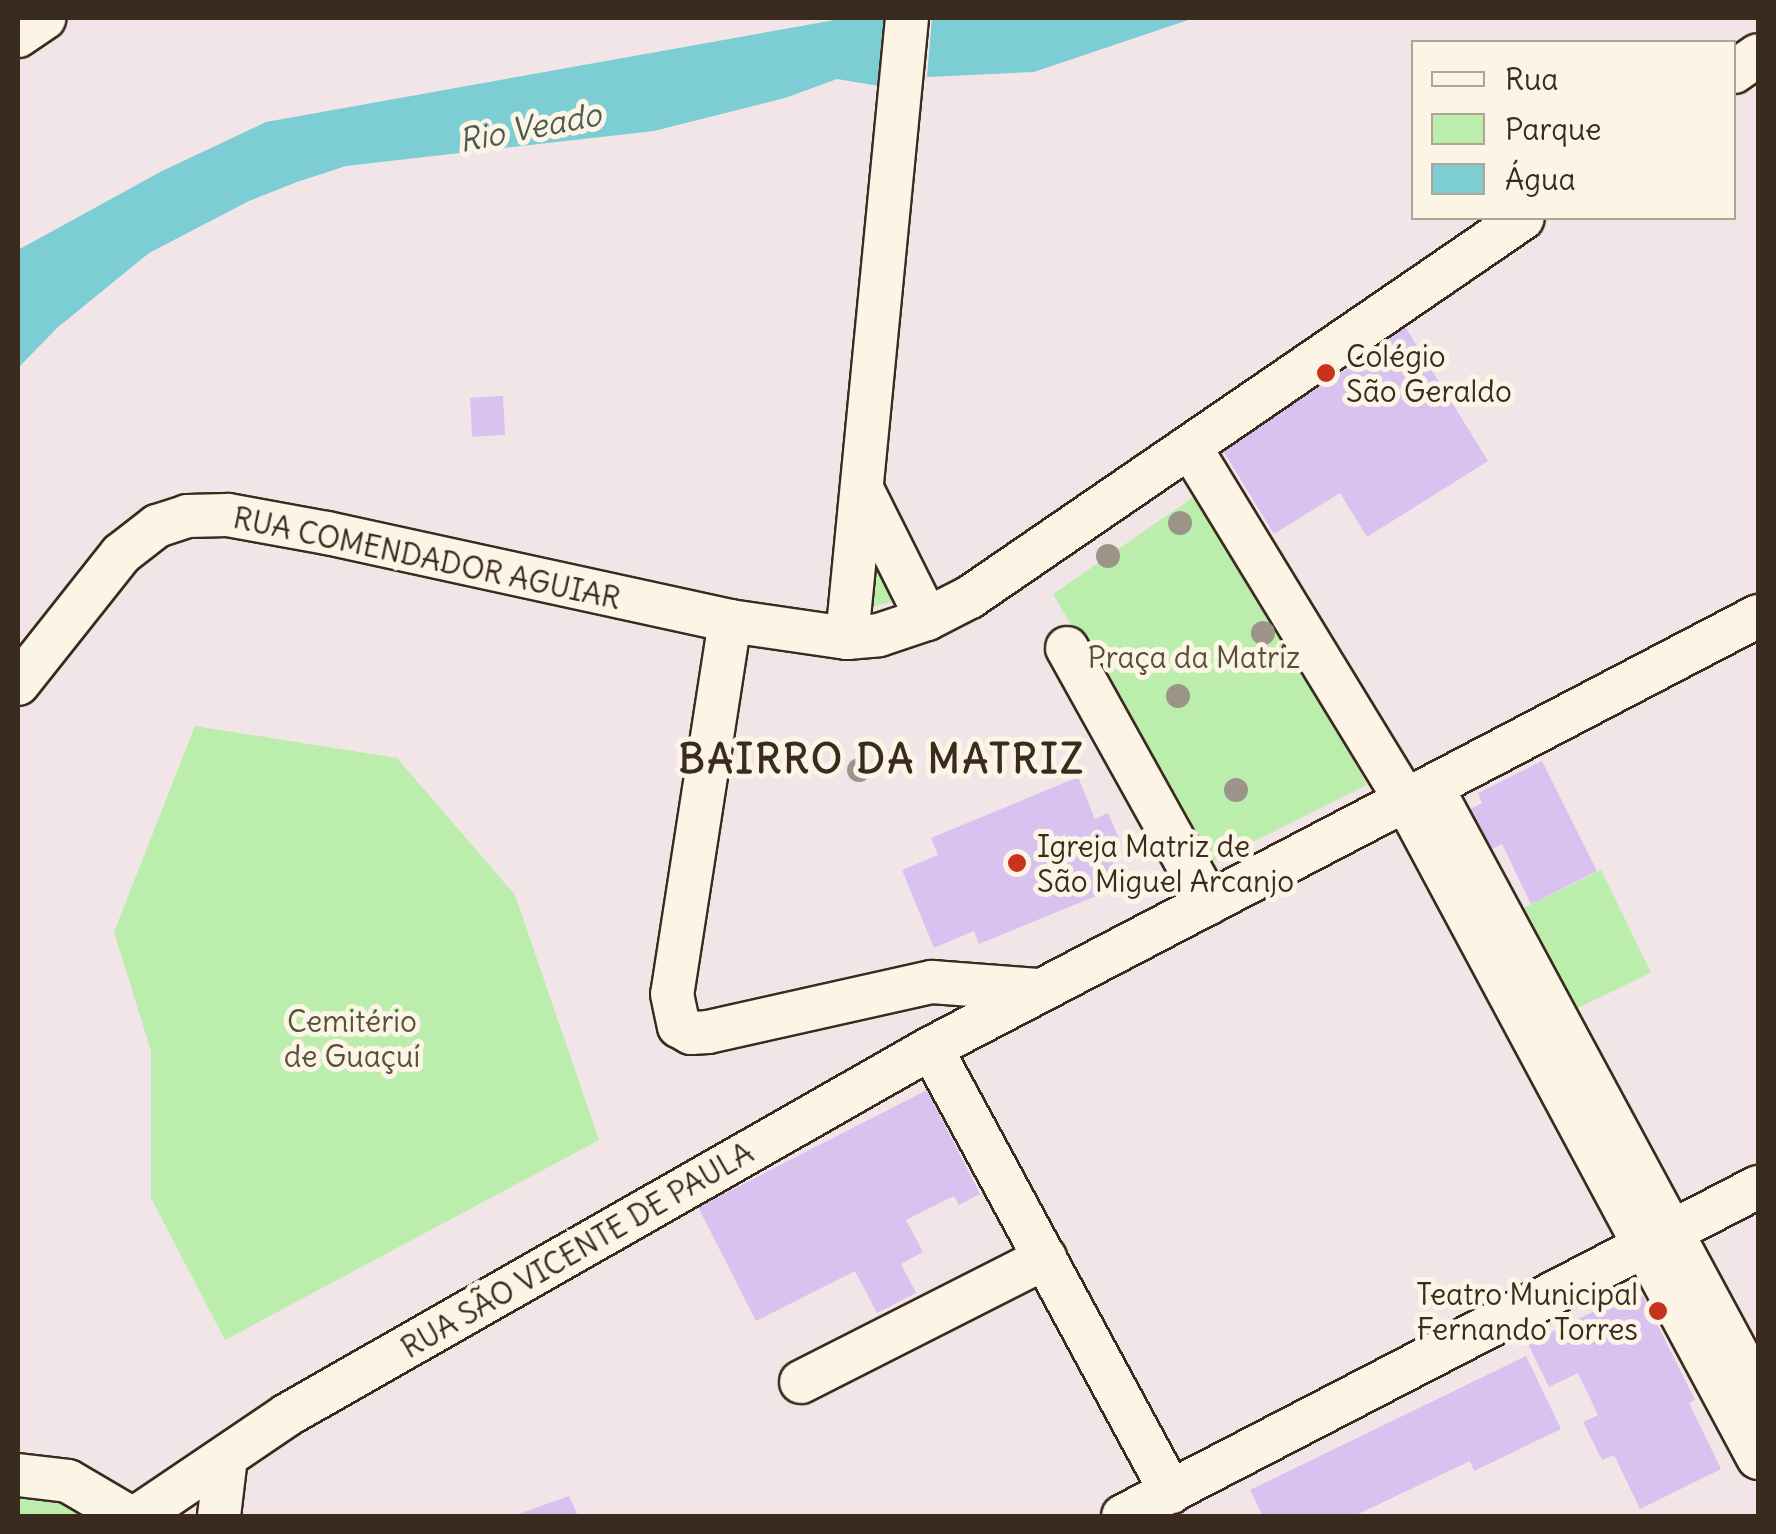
<!DOCTYPE html>
<html>
<head>
<meta charset="utf-8">
<style>
  body { margin:0 }
  #map { position:relative; width:1776px; height:1534px; overflow:hidden; background:#f2e5e8; font-family:Delius,sans-serif }
  div>[style] { position:absolute }
  .green>* { inset:0; background:#bbedad; transform-origin:0 0 }
  .water>* { inset:0; background:#7ccdd4 }
  .building>* { inset:0; background:#d9c1f0; transform-origin:0 0 }
  .roads { filter:drop-shadow(2px 0 #3b2a1e) drop-shadow(-2px 0 #3b2a1e) drop-shadow(0 2px #3b2a1e) drop-shadow(0 -2px #3b2a1e) }
  .minor>* { height:42px; margin:-21px; padding:0 21px; transform-origin:21px; border-radius:21px; background:#fcf5e5 }
  .trees>* { width:24px; height:24px; margin:-12px; border-radius:50%; background:#9c9489 }
  .dots>* { width:28px; height:28px; translate:-50% -50%; box-sizing:border-box; border:5px solid #fcf5e5; border-radius:50% }
  span { translate:-50% -50%; white-space:nowrap; text-align:center; line-height:1.15; -webkit-text-stroke:10px #fcf5e5; paint-order:stroke }
  .poi-label { font-size:30px; color:#3b2a1e }
  .left { translate:0 -50%; text-align:left }
  .right { translate:-100% -50%; text-align:right }
  .street-label { font-size:30px; color:#3b2a1e }
  .park-label { font-size:30px; color:#55513b }
  .water-label { font-size:32px; color:#4e5b55; font-style:italic }
  .district-label { font-size:40px; color:#3b2a1e; font-weight:700; letter-spacing:2.5px }
  .frame { position:absolute; inset:0; border:20px solid #3b2a1e; pointer-events:none }
  .legend { position:absolute; left:1411px; top:40px; width:325px; height:180px; box-sizing:border-box; background:#fcf5e5; border:2px solid #afa495; margin:0; padding:12px 18px; list-style:none; font-size:30px; color:#3b2a1e }
  .legend li { display:flex; align-items:center; gap:20px; height:50px }
  .legend b { width:50px; border:2px solid #afa495 }
</style>
</head>
<body>
<div id="map">
  <div class="green">
    <i style="clip-path:polygon(1198px 494px,1269px 606px,1367px 785px,1210px 863px,1053px 594px)"></i>
    <i style="clip-path:polygon(872px 540px,908px 598px,868px 608px)"></i>
    <i style="clip-path:polygon(195px 726px,397px 758px,515px 895px,599px 1140px,225px 1340px,151px 1198px,151px 1051px,114px 932px)"></i>
    <i style="left:1601px;top:870px;width:114px;height:90px;rotate:64deg"></i>
    <i style="clip-path:polygon(18px 1491px,68px 1496px,87px 1516px,18px 1516px)"></i>
  </div>
  <div class="water">
    <i style="clip-path:polygon(846px 18px,885px 18px,879px 86px,837px 79px,785px 98px,654px 131px,346px 166px,297px 182px,249px 201px,149px 253px,57px 328px,18px 368px,18px 250px,162px 171px,266px 122px)"></i>
    <i style="clip-path:polygon(932px 18px,1194px 18px,1034px 72px,927px 77px)"></i>
  </div>
  <div class="building">
    <i style="clip-path:polygon(1404px 325px,1488px 461px,1367px 537px,1340px 493px,1274px 534px,1219px 444px,1386px 346px,1381px 339px)"></i>
    <i style="left:503px;top:396px;width:39px;height:33px;rotate:87deg"></i>
    <i style="clip-path:polygon(1542px 761px,1597px 871px,1531px 904px,1502px 844px,1487px 852px,1467px 811px,1482px 803px,1478px 793px)"></i>
    <i style="clip-path:polygon(1078px 777px,1095px 819px,1108px 813px,1121px 843px,1107px 849px,1123px 885px,979px 944px,974px 931px,934px 948px,902px 870px,938px 855px,931px 838px)"></i>
    <i style="clip-path:polygon(927px 1090px,980px 1194px,959px 1205px,954px 1196px,906px 1220px,923px 1252px,901px 1264px,916px 1293px,877px 1313px,855px 1271px,756px 1321px,698px 1207px)"></i>
    <i style="clip-path:polygon(1643px 1296px,1695px 1400px,1689px 1403px,1721px 1469px,1640px 1509px,1614px 1455px,1602px 1460px,1583px 1422px,1598px 1415px,1578px 1373px,1549px 1387px,1528px 1344px,1619px 1299px,1623px 1306px)"></i>
    <i style="clip-path:polygon(1526px 1356px,1561px 1429px,1474px 1471px,1470px 1461px,1354px 1516px,1263px 1516px,1250px 1490px)"></i>
    <i style="clip-path:polygon(569px 1496px,578px 1516px,513px 1516px)"></i>
  </div>
  <div class="roads">
    <div class="minor">
      <i style="left:18px;top:36px;width:32px;rotate:-34deg"></i>
      <i style="left:1734px;top:72px;width:29px;rotate:-35deg"></i>
      <i style="left:1190px;top:447px;width:417px;rotate:58.6deg"></i>
      <i style="left:1407px;top:803px;width:743px;rotate:61.81deg"></i>
      <i style="left:863px;top:491px;width:143px;rotate:63.4deg"></i>
      <i style="left:730px;top:621px;width:377px;rotate:98.8deg"></i>
      <i style="left:672px;top:994px;width:33px;rotate:78deg"></i>
      <i style="left:679px;top:1026px;width:14px;rotate:30deg"></i>
      <i style="left:691px;top:1033px;width:17px;rotate:-3deg"></i>
      <i style="left:708px;top:1032px;width:230px;rotate:-12.6deg"></i>
      <i style="left:932px;top:982px;width:106px;rotate:4.3deg"></i>
      <i style="left:847px;top:638px;width:623px;rotate:-84.47deg"></i>
      <i style="left:1067px;top:648px;width:292px;rotate:60.9deg"></i>
      <i style="left:18px;top:684px;width:166px;rotate:-51.6deg"></i>
      <i style="left:121px;top:554px;width:46px;rotate:-37.9deg"></i>
      <i style="left:157px;top:526px;width:32px;rotate:-18deg"></i>
      <i style="left:187px;top:516px;width:41px;rotate:-1.4deg"></i>
      <i style="left:228px;top:515px;width:101px;rotate:10.3deg"></i>
      <i style="left:327px;top:533px;width:412px;rotate:12.3deg"></i>
      <i style="left:730px;top:621px;width:118px;rotate:8.3deg"></i>
      <i style="left:847px;top:638px;width:32px;rotate:-5deg"></i>
      <i style="left:879px;top:635px;width:51px;rotate:-18.4deg"></i>
      <i style="left:927px;top:619px;width:48px;rotate:-27.1deg"></i>
      <i style="left:970px;top:597px;width:670px;rotate:-34.42deg"></i>
      <i style="left:1433px;top:789px;width:685px;rotate:61.68deg"></i>
      <i style="left:931px;top:1048px;width:505px;rotate:61.61deg"></i>
      <i style="left:801px;top:1382px;width:274px;rotate:-26.9deg"></i>
      <i style="left:18px;top:1475px;width:50px;rotate:6.8deg"></i>
      <i style="left:68px;top:1481px;width:69px;rotate:30.3deg"></i>
      <i style="left:138px;top:1516px;width:180px;rotate:-34.1deg"></i>
      <i style="left:287px;top:1415px;width:741px;rotate:-29.68deg"></i>
      <i style="left:931px;top:1048px;width:933px;rotate:-27.58deg"></i>
      <i style="left:219px;top:1516px;width:59px;rotate:-83.2deg"></i>
      <i style="left:1123px;top:1516px;width:715px;rotate:-27.39deg"></i>
    </div>
  </div>
  <div class="trees">
    <i style="left:1180px;top:523px"></i>
    <i style="left:1108px;top:556px"></i>
    <i style="left:1263px;top:633px"></i>
    <i style="left:1178px;top:696px"></i>
    <i style="left:859px;top:770px"></i>
    <i style="left:1236px;top:790px"></i>
  </div>
  <div class="dots">
    <i style="left:1326px;top:373px;background:#c8321e"></i>
    <i style="left:1017px;top:863px;background:#c8321e"></i>
    <i style="left:1658px;top:1311px;background:#c8321e"></i>
  </div>
  <div class="poi-label">
    <span class="left" style="left:1346px;top:373px">Colégio<br>São Geraldo</span>
    <span class="left" style="left:1037px;top:863px">Igreja Matriz de<br>São Miguel Arcanjo</span>
    <span class="right" style="left:1638px;top:1311px">Teatro Municipal<br>Fernando Torres</span>
  </div>
  <div class="street-label">
    <span style="left:427px;top:558px;rotate:12deg">RUA COMENDADOR AGUIAR</span>
    <span style="left:577px;top:1250px;rotate:-30deg">RUA SÃO VICENTE DE PAULA</span>
  </div>
  <div class="park-label">
    <span style="left:1194px;top:657px">Praça da Matriz</span>
    <span style="left:352px;top:1038px">Cemitério<br>de Guaçuí</span>
  </div>
  <div class="water-label">
    <span style="left:530px;top:128px;rotate:-11deg">Rio Veado</span>
  </div>
  <div class="district-label">
    <span style="left:882px;top:759px">BAIRRO DA MATRIZ</span>
  </div>
  <div class="frame"></div>
  <ul class="legend">
  <li><b style="height:12px;background:#fcf5e5"></b>Rua</li>
  <li><b style="height:28px;background:#bbedad"></b>Parque</li>
  <li><b style="height:28px;background:#7ccdd4"></b>Água</li>
  </ul>
</div>
</body>
</html>
